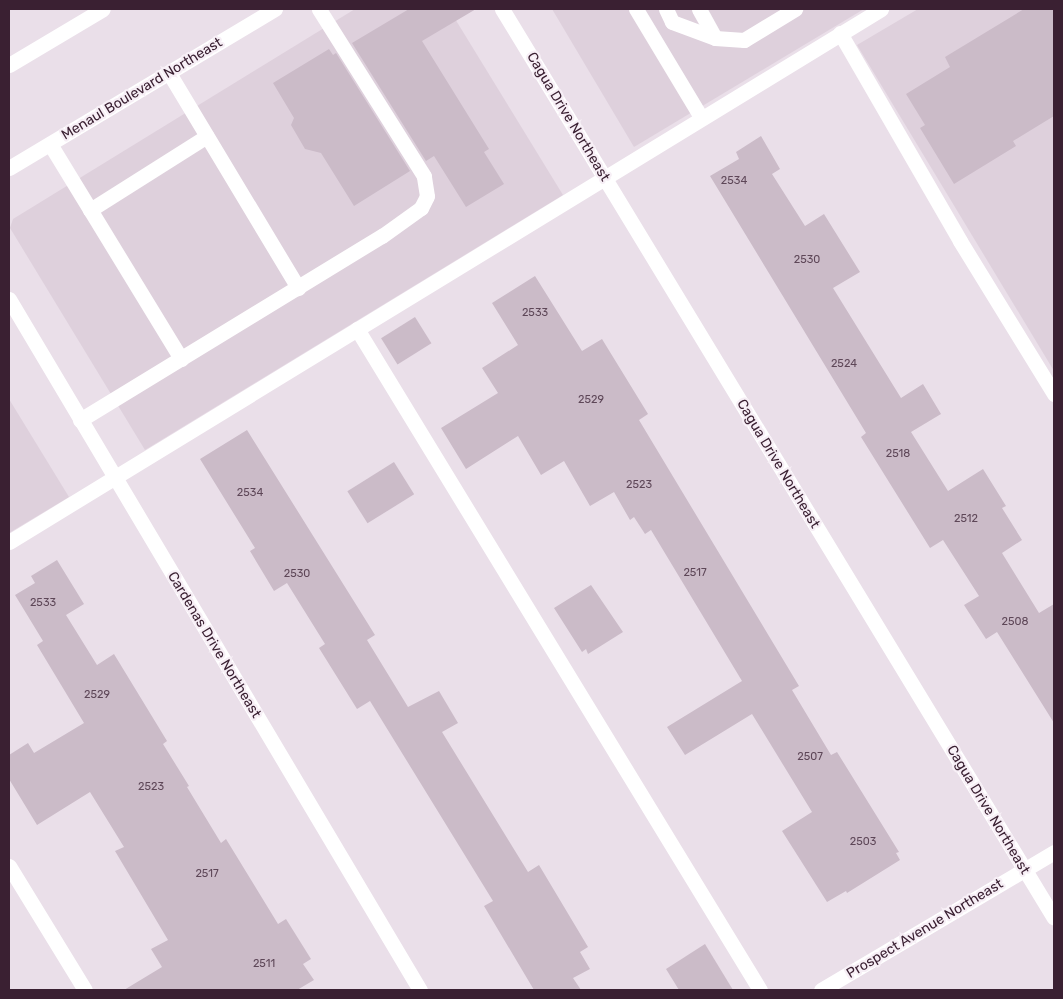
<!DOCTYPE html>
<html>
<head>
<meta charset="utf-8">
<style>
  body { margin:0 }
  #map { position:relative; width:1063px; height:999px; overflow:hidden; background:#eadfe9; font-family:Rubik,sans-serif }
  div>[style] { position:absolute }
  .built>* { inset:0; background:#ded0dc }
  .building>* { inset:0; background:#cbbbc8; transform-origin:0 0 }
  .lane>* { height:15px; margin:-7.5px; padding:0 7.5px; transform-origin:7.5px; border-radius:7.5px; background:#fff }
  .street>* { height:15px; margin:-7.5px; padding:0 7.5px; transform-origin:7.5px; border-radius:7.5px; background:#fff }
  .secondary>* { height:15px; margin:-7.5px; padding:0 7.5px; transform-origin:7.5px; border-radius:7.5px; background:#fff }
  span { translate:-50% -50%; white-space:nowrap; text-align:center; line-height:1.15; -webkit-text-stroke:4.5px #f7eff6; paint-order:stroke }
  .number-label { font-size:11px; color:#5e4758 }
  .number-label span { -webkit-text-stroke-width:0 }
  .street-label { font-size:14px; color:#3a2032 }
  .frame { position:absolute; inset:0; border:10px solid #3a2032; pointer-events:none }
</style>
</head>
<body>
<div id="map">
  <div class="built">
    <i style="clip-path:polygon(355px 9px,449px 9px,563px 195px,145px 450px,10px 228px,13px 219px)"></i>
    <i style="clip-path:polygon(552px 9px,864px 9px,634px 147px)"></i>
    <i style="clip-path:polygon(918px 9px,1054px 9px,1054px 371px,857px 45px)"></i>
    <i style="clip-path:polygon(9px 399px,69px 497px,9px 533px)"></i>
  </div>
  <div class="building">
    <i style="clip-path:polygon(409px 9px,476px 9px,422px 41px,489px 149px,484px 152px,504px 184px,466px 207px,434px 156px,426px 161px,352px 43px)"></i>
    <i style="clip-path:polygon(1024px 9px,1054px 9px,1054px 116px,1013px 141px,1016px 146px,954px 184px,920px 128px,925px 125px,906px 94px,950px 67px,945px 57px)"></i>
    <i style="clip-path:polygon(329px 49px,333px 55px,336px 53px,410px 171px,354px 206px,321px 153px,305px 149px,291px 125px,294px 118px,273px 83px)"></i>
    <i style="clip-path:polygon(761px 136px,780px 169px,772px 174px,805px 226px,824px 214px,860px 272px,833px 288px,901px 398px,923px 384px,941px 414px,911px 432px,948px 491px,983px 469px,1006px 506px,1002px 508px,1022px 540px,1002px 553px,1039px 613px,1054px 604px,1054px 723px,997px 632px,986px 639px,964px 605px,979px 596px,943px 540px,930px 548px,861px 437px,866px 433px,710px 176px,739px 159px,736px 152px)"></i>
    <i style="clip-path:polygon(535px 276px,582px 351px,602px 339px,648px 414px,639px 420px,799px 686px,792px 690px,831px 755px,837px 752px,899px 852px,896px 853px,900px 860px,847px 893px,846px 891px,827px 902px,782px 831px,812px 812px,752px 714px,685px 755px,667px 727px,742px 681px,651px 530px,645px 534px,634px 517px,630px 520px,614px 492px,590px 506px,564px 461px,541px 475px,518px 436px,466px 469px,441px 428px,498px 393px,482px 368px,518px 345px,492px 303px)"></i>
    <i style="left:415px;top:317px;width:31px;height:40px;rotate:58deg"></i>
    <i style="clip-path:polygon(247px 430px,375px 635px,367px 640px,408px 707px,439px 691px,458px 723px,442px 732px,528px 872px,539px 865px,588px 947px,580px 952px,590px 969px,573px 978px,581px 990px,534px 990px,484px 906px,493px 901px,370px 701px,357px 709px,319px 648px,325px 644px,287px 583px,274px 591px,250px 551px,255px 548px,200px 459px)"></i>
    <i style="left:394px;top:462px;width:38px;height:55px;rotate:58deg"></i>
    <i style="clip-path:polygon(57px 560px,84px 604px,66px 615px,97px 665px,114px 654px,167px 741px,163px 744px,189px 786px,187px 787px,221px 843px,226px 839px,278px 924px,286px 919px,311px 959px,303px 964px,314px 980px,297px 990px,124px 990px,162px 967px,151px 949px,168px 940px,115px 851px,124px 847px,90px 792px,37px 825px,9px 779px,9px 755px,28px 743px,34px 753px,84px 723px,37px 645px,43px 641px,15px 595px,35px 583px,31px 576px)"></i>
    <i style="clip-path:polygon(591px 585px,623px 632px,588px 654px,586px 649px,582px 652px,554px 608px)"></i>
    <i style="clip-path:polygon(705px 944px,733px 990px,679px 990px,666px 969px)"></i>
  </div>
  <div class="lane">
    <i style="left:636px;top:9px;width:126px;rotate:59deg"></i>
    <i style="left:666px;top:9px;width:14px;rotate:65deg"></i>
    <i style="left:672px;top:22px;width:46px;rotate:20.4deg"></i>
    <i style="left:715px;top:38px;width:29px;rotate:4deg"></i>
    <i style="left:744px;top:40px;width:60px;rotate:-31.3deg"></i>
    <i style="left:699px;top:9px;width:33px;rotate:61deg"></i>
    <i style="left:840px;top:33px;width:240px;rotate:60deg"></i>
    <i style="left:960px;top:241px;width:180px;rotate:58.4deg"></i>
    <i style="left:169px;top:73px;width:251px;rotate:59deg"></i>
    <i style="left:50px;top:144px;width:252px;rotate:58.6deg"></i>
    <i style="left:90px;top:210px;width:138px;rotate:-32.3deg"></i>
    <i style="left:357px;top:329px;width:774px;rotate:58.63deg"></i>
    <i style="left:80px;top:420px;width:354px;rotate:-31.4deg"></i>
    <i style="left:382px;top:236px;width:48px;rotate:-35.7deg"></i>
    <i style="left:421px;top:208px;width:13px;rotate:-63deg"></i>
    <i style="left:427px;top:196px;width:20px;rotate:-99deg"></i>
    <i style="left:424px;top:176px;width:197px;rotate:-122.2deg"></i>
    <i style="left:9px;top:542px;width:1022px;rotate:-31.43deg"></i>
    <i style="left:9px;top:866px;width:145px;rotate:58.5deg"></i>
  </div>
  <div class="street">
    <i style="left:502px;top:9px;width:1063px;rotate:58.73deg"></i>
    <i style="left:9px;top:299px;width:804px;rotate:59.26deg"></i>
    <i style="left:821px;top:990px;width:271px;rotate:-30.6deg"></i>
  </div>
  <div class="secondary">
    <i style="left:9px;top:65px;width:109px;rotate:-30.8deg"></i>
    <i style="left:9px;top:168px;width:310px;rotate:-30.9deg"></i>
  </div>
  <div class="number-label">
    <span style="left:734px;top:181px">2534</span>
    <span style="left:807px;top:260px">2530</span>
    <span style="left:535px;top:313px">2533</span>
    <span style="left:844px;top:364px">2524</span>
    <span style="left:591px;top:400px">2529</span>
    <span style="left:898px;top:454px">2518</span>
    <span style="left:639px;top:485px">2523</span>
    <span style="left:250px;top:493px">2534</span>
    <span style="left:966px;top:519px">2512</span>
    <span style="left:695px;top:573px">2517</span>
    <span style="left:297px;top:574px">2530</span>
    <span style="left:43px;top:603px">2533</span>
    <span style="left:1015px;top:622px">2508</span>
    <span style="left:97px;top:695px">2529</span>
    <span style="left:810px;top:757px">2507</span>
    <span style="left:151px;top:787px">2523</span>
    <span style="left:863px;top:842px">2503</span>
    <span style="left:207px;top:874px">2517</span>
    <span style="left:264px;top:964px">2511</span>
  </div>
  <div class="street-label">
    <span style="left:142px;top:89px;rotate:-31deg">Menaul Boulevard Northeast</span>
    <span style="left:568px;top:117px;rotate:59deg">Cagua Drive Northeast</span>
    <span style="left:778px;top:464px;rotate:59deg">Cagua Drive Northeast</span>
    <span style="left:214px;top:645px;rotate:59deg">Cardenas Drive Northeast</span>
    <span style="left:988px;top:810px;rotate:59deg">Cagua Drive Northeast</span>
    <span style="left:925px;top:929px;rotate:-31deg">Prospect Avenue Northeast</span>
  </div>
  <div class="frame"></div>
</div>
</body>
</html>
